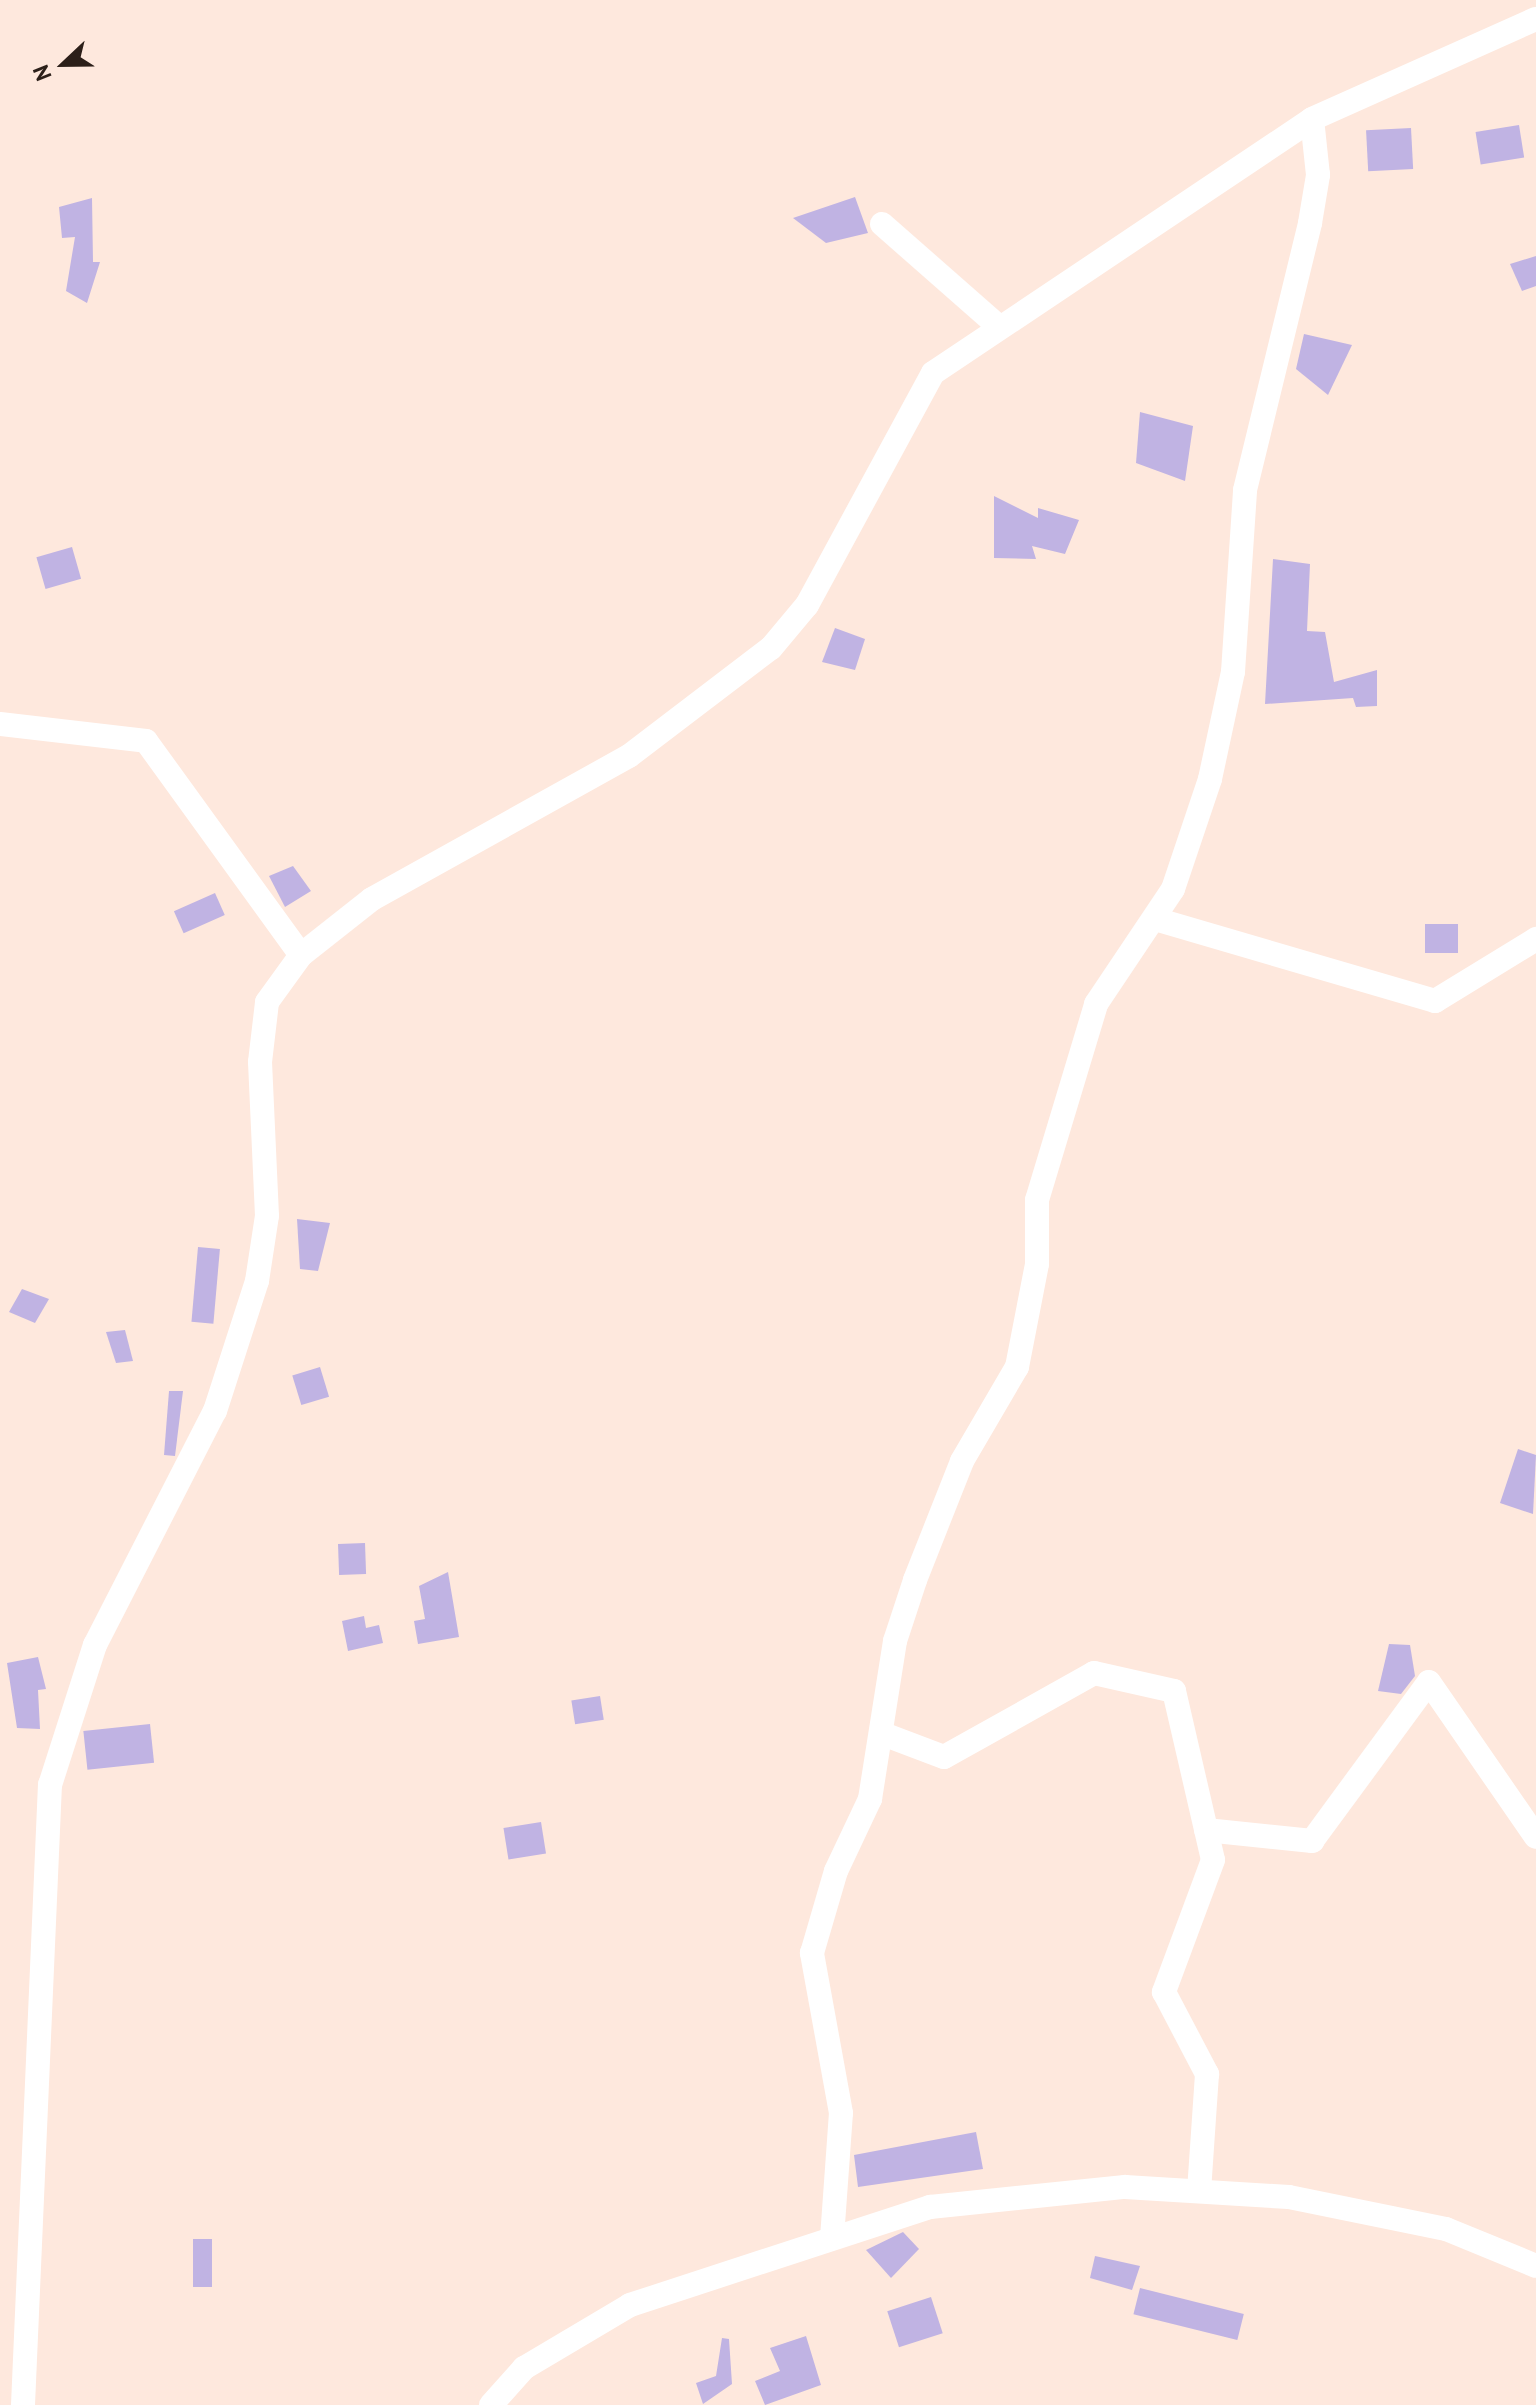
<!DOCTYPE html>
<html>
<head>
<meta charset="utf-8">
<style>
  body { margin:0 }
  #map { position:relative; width:1536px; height:2405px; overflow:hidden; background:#fee8dd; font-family:"PT Sans",sans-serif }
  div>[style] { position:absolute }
  .building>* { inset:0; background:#c0b3e3; transform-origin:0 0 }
  .street>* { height:24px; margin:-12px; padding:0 12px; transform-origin:12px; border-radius:12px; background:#fff }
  span { translate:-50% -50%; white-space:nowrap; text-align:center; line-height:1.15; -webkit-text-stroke:6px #fee8dd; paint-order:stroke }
  .north { position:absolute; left:24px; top:24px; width:80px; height:80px; -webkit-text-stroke:6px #fee8dd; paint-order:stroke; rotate:248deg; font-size:22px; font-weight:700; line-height:32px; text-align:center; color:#2c1f19 }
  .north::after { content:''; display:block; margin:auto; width:28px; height:36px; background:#2c1f19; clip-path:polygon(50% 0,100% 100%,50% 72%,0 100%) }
</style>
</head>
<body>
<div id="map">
  <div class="building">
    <i style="left:1519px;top:125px;width:33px;height:44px;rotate:81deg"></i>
    <i style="left:1411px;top:128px;width:41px;height:45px;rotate:87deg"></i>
    <i style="clip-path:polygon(855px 197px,868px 233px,826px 243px,793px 218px)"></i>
    <i style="clip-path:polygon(92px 198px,93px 262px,100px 262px,87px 303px,66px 291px,75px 237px,62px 238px,59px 207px)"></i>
    <i style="clip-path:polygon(1536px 256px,1536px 286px,1522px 291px,1510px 264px)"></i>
    <i style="clip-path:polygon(1304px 334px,1352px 345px,1328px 395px,1296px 369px)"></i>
    <i style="clip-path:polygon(1140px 412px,1193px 426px,1185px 481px,1136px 463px)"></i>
    <i style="clip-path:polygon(994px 496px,1038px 518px,1038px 508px,1079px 520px,1065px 554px,1032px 546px,1036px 559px,994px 558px)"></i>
    <i style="left:72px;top:547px;width:33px;height:37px;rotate:74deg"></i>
    <i style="clip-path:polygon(1273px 559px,1310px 564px,1307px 631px,1325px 632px,1334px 682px,1377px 670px,1377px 706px,1356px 707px,1353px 698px,1265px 704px)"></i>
    <i style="clip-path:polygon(835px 628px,865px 639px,855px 670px,822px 662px)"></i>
    <i style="clip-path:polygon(293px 866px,311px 891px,285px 907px,269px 876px)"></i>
    <i style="left:215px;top:893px;width:24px;height:45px;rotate:66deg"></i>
    <i style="left:1425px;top:924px;width:33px;height:29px"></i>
    <i style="clip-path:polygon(297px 1219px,330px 1223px,318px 1271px,300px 1269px)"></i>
    <i style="left:198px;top:1247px;width:22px;height:75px;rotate:5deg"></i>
    <i style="clip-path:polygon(22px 1289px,49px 1299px,35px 1323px,9px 1312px)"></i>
    <i style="clip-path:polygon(125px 1330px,133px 1361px,116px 1363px,106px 1332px)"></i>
    <i style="left:320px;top:1367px;width:31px;height:29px;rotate:73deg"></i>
    <i style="clip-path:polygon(169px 1391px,183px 1391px,175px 1456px,164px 1455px)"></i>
    <i style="clip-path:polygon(1518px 1449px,1536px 1455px,1533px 1514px,1500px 1503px)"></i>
    <i style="left:365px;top:1543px;width:31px;height:27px;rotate:88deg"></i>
    <i style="clip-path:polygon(448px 1572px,459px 1637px,418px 1644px,414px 1621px,425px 1619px,419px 1586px)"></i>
    <i style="clip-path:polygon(364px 1616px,366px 1628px,379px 1625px,383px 1643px,348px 1651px,342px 1621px)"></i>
    <i style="clip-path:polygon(1389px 1644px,1410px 1645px,1415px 1676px,1401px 1694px,1378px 1691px)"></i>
    <i style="clip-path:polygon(38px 1657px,46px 1689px,38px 1690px,40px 1729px,17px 1728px,7px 1663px)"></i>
    <i style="left:600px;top:1696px;width:24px;height:29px;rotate:81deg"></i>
    <i style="left:150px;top:1724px;width:39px;height:67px;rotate:84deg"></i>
    <i style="left:541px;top:1822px;width:32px;height:38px;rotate:81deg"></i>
    <i style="clip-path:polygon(976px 2132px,983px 2169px,858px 2187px,854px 2155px)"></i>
    <i style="clip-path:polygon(903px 2232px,919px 2249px,891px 2278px,866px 2250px)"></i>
    <i style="left:193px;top:2239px;width:19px;height:48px"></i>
    <i style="clip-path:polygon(1095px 2256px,1140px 2266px,1132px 2290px,1090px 2278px)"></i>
    <i style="left:1140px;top:2288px;width:107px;height:27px;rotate:14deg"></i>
    <i style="left:931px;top:2297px;width:38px;height:46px;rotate:72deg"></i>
    <i style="clip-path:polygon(806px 2336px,821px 2385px,765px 2405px,755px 2381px,780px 2371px,770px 2348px)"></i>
    <i style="clip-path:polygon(722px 2338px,729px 2339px,732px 2384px,703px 2404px,696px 2383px,716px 2376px)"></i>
  </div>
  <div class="street">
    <i style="left:882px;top:224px;width:153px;rotate:41.3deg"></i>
    <i style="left:0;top:724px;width:147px;rotate:6.6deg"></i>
    <i style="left:146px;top:741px;width:264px;rotate:54.1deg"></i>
    <i style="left:1155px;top:919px;width:292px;rotate:16.3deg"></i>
    <i style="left:1435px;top:1001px;width:119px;rotate:-31.5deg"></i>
    <i style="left:883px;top:1734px;width:65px;rotate:20.7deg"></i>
    <i style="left:944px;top:1757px;width:172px;rotate:-29.2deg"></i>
    <i style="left:1094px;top:1673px;width:82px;rotate:12.7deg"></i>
    <i style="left:1174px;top:1691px;width:173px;rotate:77deg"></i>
    <i style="left:1213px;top:1860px;width:141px;rotate:110.4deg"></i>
    <i style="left:1164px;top:1992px;width:93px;rotate:62.3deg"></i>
    <i style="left:1207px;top:2074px;width:117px;rotate:93.9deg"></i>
    <i style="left:1206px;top:1830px;width:107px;rotate:5.9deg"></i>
    <i style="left:1312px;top:1841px;width:197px;rotate:-53.7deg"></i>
    <i style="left:1429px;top:1682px;width:188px;rotate:55.4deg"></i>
    <i style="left:832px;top:2238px;width:125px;rotate:-85.9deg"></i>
    <i style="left:841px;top:2113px;width:163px;rotate:-100.3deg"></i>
    <i style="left:812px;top:1953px;width:85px;rotate:-73.7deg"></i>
    <i style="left:836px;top:1871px;width:80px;rotate:-64.7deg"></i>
    <i style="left:870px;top:1799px;width:160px;rotate:-81deg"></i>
    <i style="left:895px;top:1641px;width:64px;rotate:-71.8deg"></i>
    <i style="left:915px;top:1580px;width:128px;rotate:-68.4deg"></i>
    <i style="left:962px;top:1461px;width:109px;rotate:-59.7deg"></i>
    <i style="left:1017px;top:1367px;width:105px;rotate:-79deg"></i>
    <i style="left:1037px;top:1264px;width:64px;rotate:-90deg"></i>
    <i style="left:1037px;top:1200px;width:205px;rotate:-73.2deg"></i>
    <i style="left:1096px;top:1004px;width:138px;rotate:-56.2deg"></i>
    <i style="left:1173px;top:889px;width:116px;rotate:-71.4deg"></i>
    <i style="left:1210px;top:779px;width:109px;rotate:-77.9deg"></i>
    <i style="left:1233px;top:672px;width:182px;rotate:-86.2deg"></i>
    <i style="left:1245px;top:490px;width:275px;rotate:-76.3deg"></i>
    <i style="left:1310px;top:223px;width:49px;rotate:-80.5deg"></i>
    <i style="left:1318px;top:175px;width:56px;rotate:-96.1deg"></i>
    <i style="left:23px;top:2405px;width:621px;rotate:-87.51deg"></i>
    <i style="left:50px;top:1785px;width:147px;rotate:-72.2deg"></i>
    <i style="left:95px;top:1645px;width:263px;rotate:-62.9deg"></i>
    <i style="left:215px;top:1411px;width:137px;rotate:-72.1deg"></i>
    <i style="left:257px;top:1281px;width:66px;rotate:-81.3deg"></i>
    <i style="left:267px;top:1216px;width:154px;rotate:-92.6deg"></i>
    <i style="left:260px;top:1062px;width:60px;rotate:-83.3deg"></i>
    <i style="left:267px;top:1002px;width:58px;rotate:-54.1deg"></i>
    <i style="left:301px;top:955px;width:90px;rotate:-38.3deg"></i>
    <i style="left:372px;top:899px;width:294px;rotate:-29.1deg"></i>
    <i style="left:629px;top:756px;width:178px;rotate:-37.3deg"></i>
    <i style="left:771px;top:648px;width:56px;rotate:-50.1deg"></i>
    <i style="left:807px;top:605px;width:264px;rotate:-61.5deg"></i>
    <i style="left:933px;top:373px;width:456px;rotate:-33.8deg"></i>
    <i style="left:1312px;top:119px;width:245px;rotate:-24.1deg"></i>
    <i style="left:491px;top:2405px;width:50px;rotate:-48.3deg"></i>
    <i style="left:524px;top:2368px;width:123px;rotate:-30.7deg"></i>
    <i style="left:630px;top:2305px;width:316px;rotate:-18.1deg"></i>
    <i style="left:930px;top:2207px;width:196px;rotate:-5.9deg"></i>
    <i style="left:1125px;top:2187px;width:164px;rotate:3.5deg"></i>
    <i style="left:1289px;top:2197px;width:160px;rotate:11.5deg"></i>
    <i style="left:1446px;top:2229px;width:97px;rotate:22.3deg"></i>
  </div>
  <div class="north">N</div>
</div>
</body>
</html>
